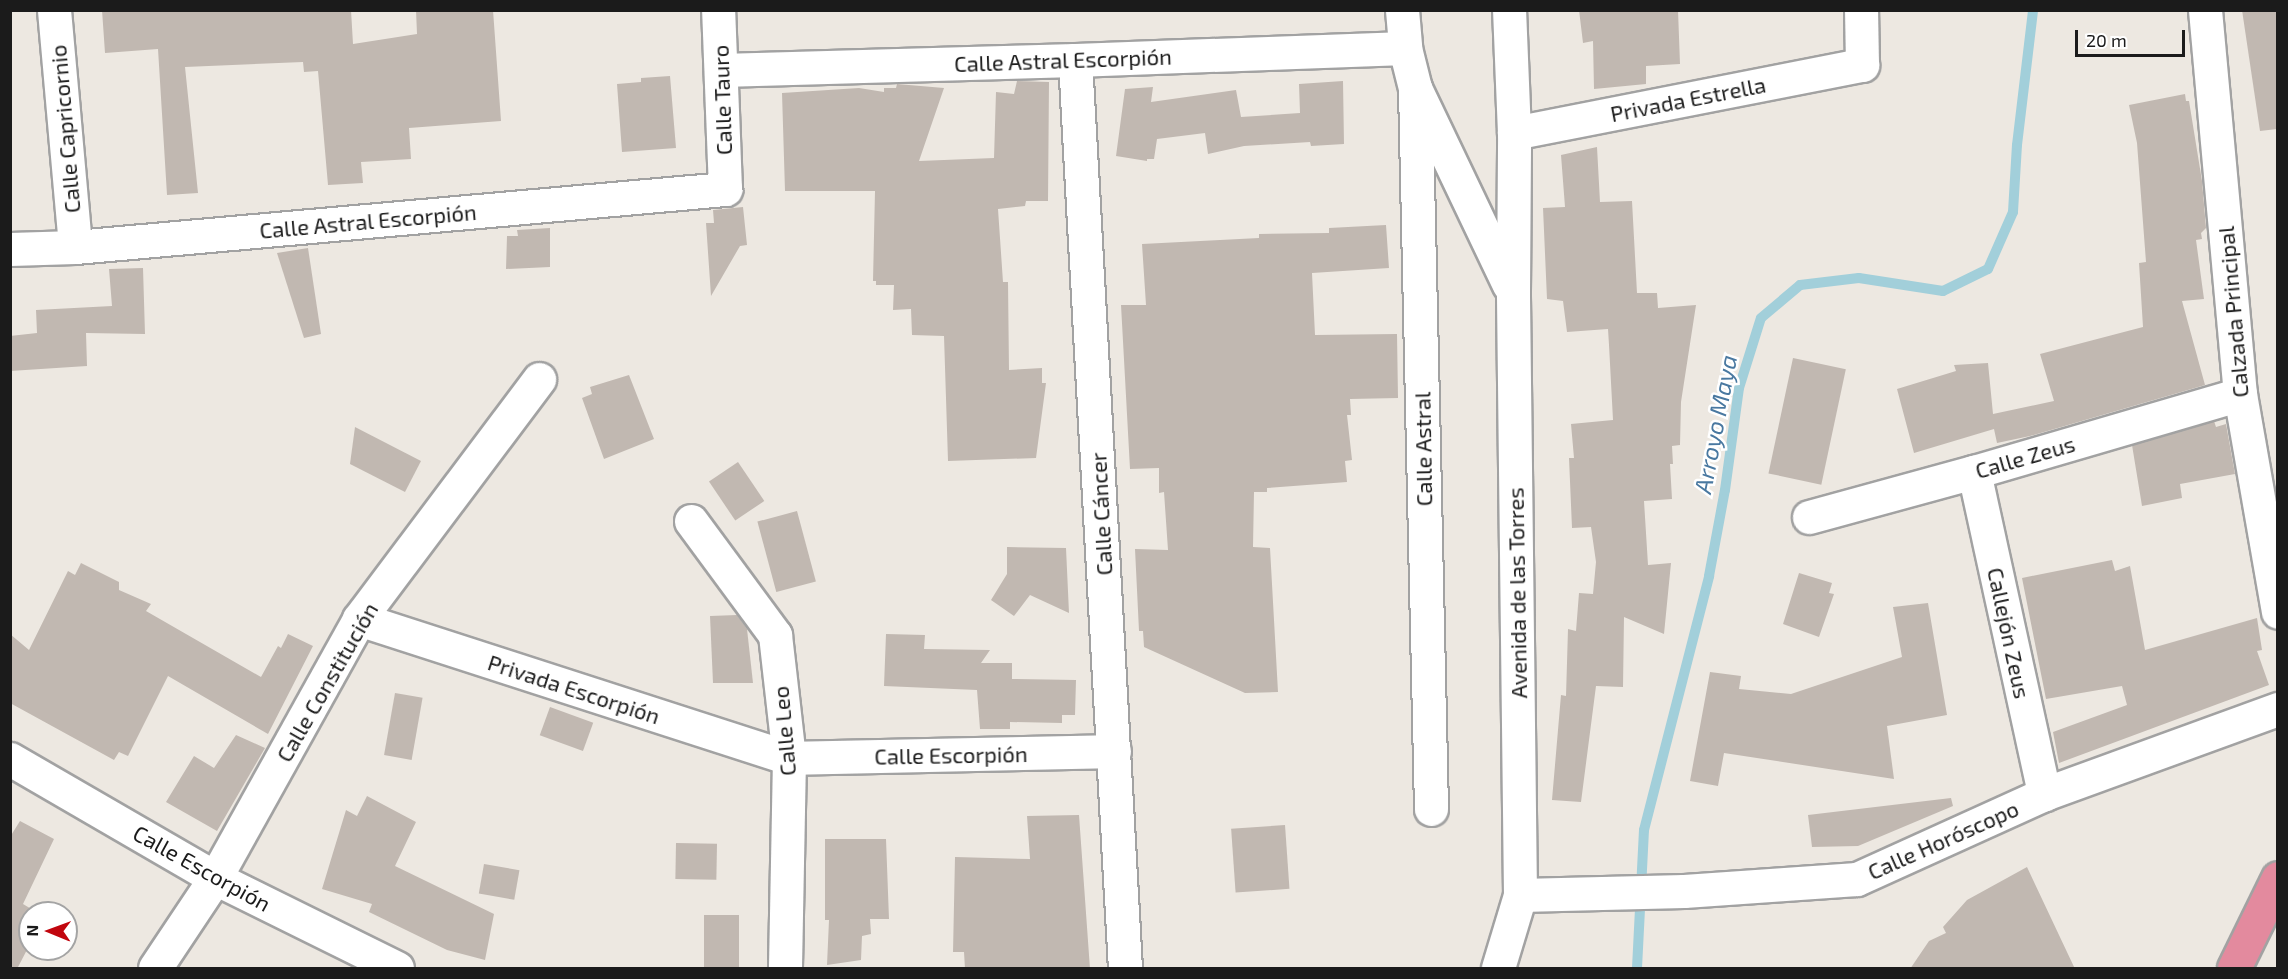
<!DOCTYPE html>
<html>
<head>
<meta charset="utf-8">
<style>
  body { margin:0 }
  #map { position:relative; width:2288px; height:979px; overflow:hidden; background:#ede8e1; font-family:"Exo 2",sans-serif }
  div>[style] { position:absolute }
  .stream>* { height:10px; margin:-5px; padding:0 5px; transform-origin:5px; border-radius:5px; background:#a2cfda }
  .building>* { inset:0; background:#c1b8b1; transform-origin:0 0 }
  .roads { filter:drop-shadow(2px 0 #a2a2a2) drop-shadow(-2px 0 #a2a2a2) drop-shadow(0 2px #a2a2a2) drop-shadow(0 -2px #a2a2a2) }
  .minor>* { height:33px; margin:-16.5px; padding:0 16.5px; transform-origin:16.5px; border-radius:16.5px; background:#fff }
  .highway>* { height:33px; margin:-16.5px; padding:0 16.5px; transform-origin:16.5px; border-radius:16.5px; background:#e38a9e }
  span { translate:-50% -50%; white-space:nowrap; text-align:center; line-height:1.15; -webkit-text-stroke:5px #fff; paint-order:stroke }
  .street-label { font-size:22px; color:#1b1b1b }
  .water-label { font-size:24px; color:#4978a0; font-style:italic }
  .frame { position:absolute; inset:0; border:12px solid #1b1b1b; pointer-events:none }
  .north { position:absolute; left:18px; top:901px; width:60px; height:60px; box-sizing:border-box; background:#fff; border:2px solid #a4a4a4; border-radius:50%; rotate:271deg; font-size:16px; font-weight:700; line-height:24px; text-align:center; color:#1b1b1b }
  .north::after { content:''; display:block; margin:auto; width:21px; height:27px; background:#c1060e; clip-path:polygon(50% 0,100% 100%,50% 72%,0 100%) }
  .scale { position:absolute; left:2075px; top:30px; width:110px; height:27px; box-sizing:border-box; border:3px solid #1b1b1b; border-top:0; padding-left:8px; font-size:18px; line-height:21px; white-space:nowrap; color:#1b1b1b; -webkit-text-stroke:4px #fff; paint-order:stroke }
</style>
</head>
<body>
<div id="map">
  <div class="stream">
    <i style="left:1637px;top:968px;width:138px;rotate:-87.1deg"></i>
    <i style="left:1644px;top:830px;width:262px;rotate:-75.6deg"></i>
    <i style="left:1709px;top:576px;width:87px;rotate:-79.5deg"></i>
    <i style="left:1725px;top:490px;width:103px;rotate:-82.2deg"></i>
    <i style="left:1739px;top:388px;width:73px;rotate:-72.6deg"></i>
    <i style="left:1761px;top:318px;width:51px;rotate:-40.2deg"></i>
    <i style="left:1800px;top:285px;width:59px;rotate:-6.8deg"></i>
    <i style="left:1859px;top:278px;width:85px;rotate:8.8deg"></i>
    <i style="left:1943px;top:291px;width:50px;rotate:-26.1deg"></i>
    <i style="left:1988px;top:269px;width:62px;rotate:-66.3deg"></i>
    <i style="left:2013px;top:212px;width:67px;rotate:-86.6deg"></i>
    <i style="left:2017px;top:145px;width:136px;rotate:-83.2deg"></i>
  </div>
  <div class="building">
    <i style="clip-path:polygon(102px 10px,351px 10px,353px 44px,417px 34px,416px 10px,493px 10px,501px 121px,409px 128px,411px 159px,361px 162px,363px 183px,328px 185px,318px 71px,304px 72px,303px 62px,185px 67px,198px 193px,167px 195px,158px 49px,105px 53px)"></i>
    <i style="clip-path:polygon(1579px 10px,1678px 10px,1680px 64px,1646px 66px,1646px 84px,1594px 89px,1593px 41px,1583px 43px)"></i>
    <i style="clip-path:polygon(2242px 10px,2277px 10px,2277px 129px,2260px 131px)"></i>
    <i style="clip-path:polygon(670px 76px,676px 148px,622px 152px,617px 84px,641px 82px,641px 78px)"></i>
    <i style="clip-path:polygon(1017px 81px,1049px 82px,1048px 201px,1026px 201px,1025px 206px,998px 209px,1003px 282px,1008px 282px,1009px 370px,1042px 368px,1042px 383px,1046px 383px,1036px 458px,948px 461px,944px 336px,912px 335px,911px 309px,893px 310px,894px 285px,876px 285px,876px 281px,873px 281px,875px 191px,785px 191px,782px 93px,859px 88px,884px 92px,884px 88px,896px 88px,897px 84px,944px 88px,919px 161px,994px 158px,996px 92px,1014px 94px)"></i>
    <i style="clip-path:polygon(1343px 81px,1344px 144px,1311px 146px,1310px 142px,1244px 146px,1208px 154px,1205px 133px,1157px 139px,1154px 159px,1147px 159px,1147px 161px,1116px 156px,1125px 89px,1153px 87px,1151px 102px,1236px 90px,1241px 117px,1300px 113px,1299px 84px)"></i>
    <i style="clip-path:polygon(2185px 94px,2186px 101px,2189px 101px,2202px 181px,2206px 228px,2201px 233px,2202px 239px,2196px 240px,2204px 299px,2182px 301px,2205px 385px,2030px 436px,1997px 443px,1994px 429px,1914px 453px,1897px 389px,1956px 371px,1954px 365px,1988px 363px,1993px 414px,2054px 401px,2040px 354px,2143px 327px,2139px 263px,2146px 262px,2137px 143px,2129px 105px)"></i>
    <i style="clip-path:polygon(1597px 147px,1600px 202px,1632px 201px,1637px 293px,1657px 293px,1658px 308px,1696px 305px,1681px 402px,1680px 445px,1672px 446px,1673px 464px,1670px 464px,1672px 499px,1644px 501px,1648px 565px,1671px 563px,1664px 634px,1624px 617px,1623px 687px,1596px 686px,1581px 802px,1552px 800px,1561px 695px,1566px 696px,1568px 629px,1576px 631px,1579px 593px,1593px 594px,1596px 562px,1591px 527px,1572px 528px,1569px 458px,1574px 458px,1571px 424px,1613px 420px,1609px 345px,1608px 329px,1567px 332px,1563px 301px,1547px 299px,1543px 208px,1565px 207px,1561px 155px)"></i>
    <i style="clip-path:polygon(743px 207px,747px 245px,740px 246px,711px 296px,706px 223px,714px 223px,713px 210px)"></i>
    <i style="clip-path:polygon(1386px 225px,1389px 268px,1312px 273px,1315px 335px,1397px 334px,1398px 398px,1350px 399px,1351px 415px,1347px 415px,1352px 460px,1345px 461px,1347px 482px,1267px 488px,1267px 492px,1254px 492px,1253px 547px,1270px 548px,1278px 692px,1245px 693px,1144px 647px,1143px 631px,1139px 631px,1135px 549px,1168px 550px,1164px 492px,1159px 493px,1159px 468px,1130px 469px,1121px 305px,1146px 305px,1142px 244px,1259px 238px,1259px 234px,1329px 233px,1329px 228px)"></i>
    <i style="clip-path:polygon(550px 228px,550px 267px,506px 269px,507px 236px,518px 236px,517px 230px)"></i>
    <i style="clip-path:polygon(308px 248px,321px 334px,304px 338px,277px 253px)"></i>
    <i style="clip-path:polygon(143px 268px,145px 334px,86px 333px,87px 366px,10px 371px,10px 336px,37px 333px,36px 310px,112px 306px,109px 269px)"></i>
    <i style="left:1793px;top:358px;width:54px;height:118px;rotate:12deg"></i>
    <i style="clip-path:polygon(629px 375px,654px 439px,604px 459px,582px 398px,592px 394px,590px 387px)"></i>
    <i style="clip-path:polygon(2214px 421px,2216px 427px,2226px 424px,2235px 474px,2180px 484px,2182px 498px,2142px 506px,2132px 445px)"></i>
    <i style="clip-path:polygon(355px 427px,421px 461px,405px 492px,350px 464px)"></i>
    <i style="left:738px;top:462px;width:47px;height:35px;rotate:56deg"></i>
    <i style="left:797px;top:511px;width:73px;height:41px;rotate:75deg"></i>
    <i style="clip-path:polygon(1007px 547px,1066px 548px,1069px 613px,1030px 595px,1014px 616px,991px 600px,1007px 574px)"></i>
    <i style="clip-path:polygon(2112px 560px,2115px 571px,2130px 566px,2145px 650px,2257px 618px,2262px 650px,2257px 651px,2269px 685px,2059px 763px,2053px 732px,2127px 705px,2122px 686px,2046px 699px,2022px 578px)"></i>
    <i style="clip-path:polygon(81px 563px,119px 582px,119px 590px,151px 604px,146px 611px,261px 677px,278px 646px,281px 648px,288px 634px,313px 646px,268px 734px,168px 676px,128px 756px,119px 752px,114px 760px,10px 703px,10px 634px,29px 650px,68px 571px,75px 575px)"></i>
    <i style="clip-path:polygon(1799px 573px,1832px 583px,1829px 593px,1834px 594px,1819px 637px,1783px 624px)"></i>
    <i style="clip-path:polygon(1928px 603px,1947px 715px,1887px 726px,1894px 779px,1724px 753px,1718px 786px,1690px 781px,1710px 672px,1741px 676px,1739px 689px,1791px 694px,1902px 657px,1893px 607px)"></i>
    <i style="clip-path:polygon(737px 615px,747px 629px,753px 683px,713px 683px,710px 616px)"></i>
    <i style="clip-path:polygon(886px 634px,925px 635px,924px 649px,990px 650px,981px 663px,1012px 663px,1012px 679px,1076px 680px,1075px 715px,1062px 715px,1062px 723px,1010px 722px,1010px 729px,980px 729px,977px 690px,884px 686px)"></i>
    <i style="left:395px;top:693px;width:28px;height:63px;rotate:10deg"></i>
    <i style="left:550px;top:707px;width:46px;height:30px;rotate:20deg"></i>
    <i style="clip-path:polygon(236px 735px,265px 748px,217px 831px,166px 802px,194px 756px,214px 768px)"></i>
    <i style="clip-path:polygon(367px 796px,416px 822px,395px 866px,494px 914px,485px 960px,447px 950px,369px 912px,372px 904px,322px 889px,346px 810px,357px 816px)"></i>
    <i style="clip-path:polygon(1951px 798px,1953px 806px,1858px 846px,1812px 847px,1808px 815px)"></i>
    <i style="clip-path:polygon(1079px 815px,1090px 969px,965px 969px,964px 952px,953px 952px,955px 857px,1030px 859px,1027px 816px)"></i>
    <i style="clip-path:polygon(20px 821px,54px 839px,23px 904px,38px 913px,30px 913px,30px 944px,17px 969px,10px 969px,10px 837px)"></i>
    <i style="left:1285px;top:825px;width:64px;height:54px;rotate:86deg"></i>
    <i style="clip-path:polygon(825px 839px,886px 839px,889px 919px,870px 919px,871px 934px,862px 936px,861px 960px,827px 965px,829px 920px,825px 920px)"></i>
    <i style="left:676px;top:843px;width:41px;height:36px;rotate:1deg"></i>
    <i style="left:484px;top:864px;width:36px;height:30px;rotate:10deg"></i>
    <i style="clip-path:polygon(2027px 867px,2075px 969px,1910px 969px,1929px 941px,1946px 933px,1943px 927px,1967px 900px)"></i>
    <i style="left:704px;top:915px;width:35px;height:54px"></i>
  </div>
  <div class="roads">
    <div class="minor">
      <i style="left:54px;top:10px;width:238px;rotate:84.9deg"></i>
      <i style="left:1402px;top:10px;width:38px;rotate:85deg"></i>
      <i style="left:1405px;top:48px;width:41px;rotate:76deg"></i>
      <i style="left:1415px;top:88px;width:218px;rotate:64.5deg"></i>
      <i style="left:2205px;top:10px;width:386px;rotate:84.8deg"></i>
      <i style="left:2240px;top:394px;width:221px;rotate:80.1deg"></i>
      <i style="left:1075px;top:60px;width:909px;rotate:86.85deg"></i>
      <i style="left:721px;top:70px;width:354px;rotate:-1.6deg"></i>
      <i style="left:1075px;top:60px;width:330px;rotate:-2.1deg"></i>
      <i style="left:1415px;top:88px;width:721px;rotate:88.73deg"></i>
      <i style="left:1514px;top:133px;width:355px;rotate:-11.1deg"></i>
      <i style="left:1862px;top:65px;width:55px;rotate:-91deg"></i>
      <i style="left:10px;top:249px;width:65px;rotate:-1.8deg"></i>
      <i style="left:75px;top:247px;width:653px;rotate:-5.1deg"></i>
      <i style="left:725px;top:189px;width:179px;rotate:-92.2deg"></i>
      <i style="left:1974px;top:472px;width:330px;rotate:77.7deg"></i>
      <i style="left:1809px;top:517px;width:171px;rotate:-15.3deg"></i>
      <i style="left:1974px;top:472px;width:277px;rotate:-16.3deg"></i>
      <i style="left:691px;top:521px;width:142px;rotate:53.6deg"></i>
      <i style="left:775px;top:635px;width:124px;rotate:83.5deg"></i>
      <i style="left:789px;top:758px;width:210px;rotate:91.1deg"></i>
      <i style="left:359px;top:619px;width:452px;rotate:17.9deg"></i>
      <i style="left:789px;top:758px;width:325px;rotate:-1.2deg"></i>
      <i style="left:10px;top:759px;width:237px;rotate:30.1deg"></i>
      <i style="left:215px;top:878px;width:203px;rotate:26.3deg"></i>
      <i style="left:1520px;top:895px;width:164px;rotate:-1.4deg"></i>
      <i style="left:1684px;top:891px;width:173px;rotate:-4deg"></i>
      <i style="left:1857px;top:879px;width:205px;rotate:-24.4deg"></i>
      <i style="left:2044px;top:794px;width:249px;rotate:-20deg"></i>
      <i style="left:155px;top:968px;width:108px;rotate:-56.3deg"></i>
      <i style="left:215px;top:878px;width:296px;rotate:-60.9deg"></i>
      <i style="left:359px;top:619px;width:300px;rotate:-53.1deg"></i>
      <i style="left:1498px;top:968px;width:76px;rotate:-73.2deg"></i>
      <i style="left:1520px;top:895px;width:603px;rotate:-90.67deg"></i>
      <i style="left:1513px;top:292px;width:159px;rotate:-89.6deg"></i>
      <i style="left:1514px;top:133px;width:123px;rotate:-92.3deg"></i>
    </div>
    <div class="highway">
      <i style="left:2234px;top:968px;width:100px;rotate:-63.9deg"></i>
    </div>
  </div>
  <div class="street-label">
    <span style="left:1063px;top:60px;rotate:-2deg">Calle Astral Escorpión</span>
    <span style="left:1688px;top:99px;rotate:-11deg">Privada Estrella</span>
    <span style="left:722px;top:100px;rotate:-92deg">Calle Tauro</span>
    <span style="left:65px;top:129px;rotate:-95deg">Calle Capricornio</span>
    <span style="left:368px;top:221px;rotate:-5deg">Calle Astral Escorpión</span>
    <span style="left:2233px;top:312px;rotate:-95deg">Calzada Principal</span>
    <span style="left:1423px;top:449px;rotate:-91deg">Calle Astral</span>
    <span style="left:2025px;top:457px;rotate:-16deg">Calle Zeus</span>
    <span style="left:1101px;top:514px;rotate:-93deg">Calle Cáncer</span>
    <span style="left:1517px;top:593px;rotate:-91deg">Avenida de las Torres</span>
    <span style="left:2009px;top:633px;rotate:78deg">Callejón Zeus</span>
    <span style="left:327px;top:682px;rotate:-60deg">Calle Constitución</span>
    <span style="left:574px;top:689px;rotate:18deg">Privada Escorpión</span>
    <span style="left:784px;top:731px;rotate:-95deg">Calle Leo</span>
    <span style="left:951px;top:755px;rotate:-1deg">Calle Escorpión</span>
    <span style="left:1943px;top:840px;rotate:-24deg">Calle Horóscopo</span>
    <span style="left:202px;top:868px;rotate:29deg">Calle Escorpión</span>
  </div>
  <div class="water-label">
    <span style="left:1715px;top:424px;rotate:-79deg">Arroyo Maya</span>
  </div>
  <div class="frame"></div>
  <div class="north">N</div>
  <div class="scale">20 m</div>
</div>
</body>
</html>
